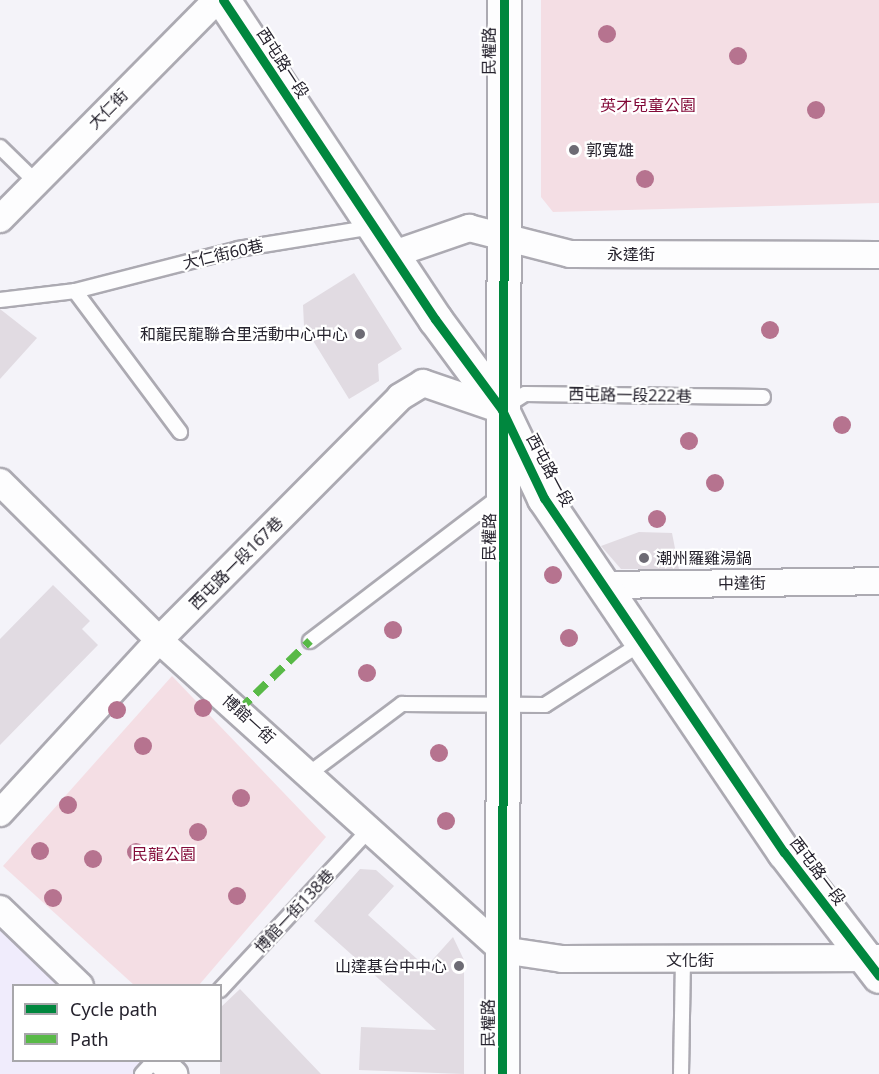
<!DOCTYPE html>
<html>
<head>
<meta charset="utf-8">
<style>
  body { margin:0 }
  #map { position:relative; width:879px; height:1074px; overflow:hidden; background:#f4f3f9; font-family:"Noto Sans","Noto Sans TC",sans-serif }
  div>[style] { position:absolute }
  .built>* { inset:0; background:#f0ecfc }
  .green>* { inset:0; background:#f4dee4 }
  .building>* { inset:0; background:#e1dbe2 }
  .roads { filter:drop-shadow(2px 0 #acaab2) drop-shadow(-2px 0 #acaab2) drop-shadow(0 2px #acaab2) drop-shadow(0 -2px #acaab2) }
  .lane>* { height:14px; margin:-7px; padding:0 7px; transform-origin:7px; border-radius:7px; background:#fdfdfe }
  .street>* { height:26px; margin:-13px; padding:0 13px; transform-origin:13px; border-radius:13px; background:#fdfdfe }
  .secondary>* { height:33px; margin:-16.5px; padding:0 16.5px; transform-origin:16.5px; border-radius:16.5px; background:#fdfdfe }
  .quiet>* { height:8px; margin-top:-4px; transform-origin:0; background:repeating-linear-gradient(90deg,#58b947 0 15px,transparent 0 23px) }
  .cycleway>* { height:9px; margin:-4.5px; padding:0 4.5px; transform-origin:4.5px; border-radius:4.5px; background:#00873e }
  .trees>* { width:18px; height:18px; margin:-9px; border-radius:50%; background:#b6738f }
  .dots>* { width:16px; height:16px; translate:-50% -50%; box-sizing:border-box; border:3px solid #fff; border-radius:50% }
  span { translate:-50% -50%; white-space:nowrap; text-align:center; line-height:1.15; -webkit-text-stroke:4.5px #fff; paint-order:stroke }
  .street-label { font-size:16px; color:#25222d }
  .park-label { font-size:16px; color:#830b39 }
  .poi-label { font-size:16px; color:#25222d }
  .left { translate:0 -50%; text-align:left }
  .right { translate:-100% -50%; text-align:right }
  .legend { position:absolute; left:12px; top:984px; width:210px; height:78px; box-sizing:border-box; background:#fff; border:2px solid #a8a7ab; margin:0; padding:8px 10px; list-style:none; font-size:18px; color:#25222d }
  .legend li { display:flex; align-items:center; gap:12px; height:30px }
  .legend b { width:30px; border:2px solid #a8a7ab }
</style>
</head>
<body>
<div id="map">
  <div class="built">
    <i style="clip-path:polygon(0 924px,66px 985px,14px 986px,14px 1060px,147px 1061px,161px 1074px,0 1074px)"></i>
  </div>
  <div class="green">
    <i style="clip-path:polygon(541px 0,879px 0,879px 203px,553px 212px,541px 197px)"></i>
    <i style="clip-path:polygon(172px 676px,326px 837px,199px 985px,134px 985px,3px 866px)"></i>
  </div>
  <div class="building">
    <i style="clip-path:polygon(354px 273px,402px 349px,378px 364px,379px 381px,349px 399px,304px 326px,303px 305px)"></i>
    <i style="clip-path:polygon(0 309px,37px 338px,0 379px)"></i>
    <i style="clip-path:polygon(639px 532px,672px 533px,679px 569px,621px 569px,601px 546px)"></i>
    <i style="clip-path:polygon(53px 585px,90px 621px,82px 629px,98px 645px,0 745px,0 639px)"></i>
    <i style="clip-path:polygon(360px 869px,376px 870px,394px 886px,368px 915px,426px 967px,453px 937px,464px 960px,464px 1074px,359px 1070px,361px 1027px,436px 1030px,314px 921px)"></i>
    <i style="clip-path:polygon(240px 989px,299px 1051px,321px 1074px,220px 1074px,220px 1008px)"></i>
  </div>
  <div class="roads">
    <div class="lane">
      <i style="left:0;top:147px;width:50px;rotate:44.2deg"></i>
      <i style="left:75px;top:291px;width:176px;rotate:53.3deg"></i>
      <i style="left:0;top:300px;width:76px;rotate:-6.8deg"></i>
      <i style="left:75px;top:291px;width:168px;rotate:-14.4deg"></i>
      <i style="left:238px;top:249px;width:138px;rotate:-9.2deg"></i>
      <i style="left:505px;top:407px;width:24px;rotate:-33deg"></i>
      <i style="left:525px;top:394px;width:238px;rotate:0.7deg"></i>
      <i style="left:310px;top:641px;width:239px;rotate:-37.3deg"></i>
      <i style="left:310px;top:773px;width:115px;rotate:-36.9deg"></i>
      <i style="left:402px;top:704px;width:143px;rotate:0.4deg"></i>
      <i style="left:545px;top:705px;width:117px;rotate:-32.7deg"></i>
      <i style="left:220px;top:990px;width:216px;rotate:-47.1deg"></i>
      <i style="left:142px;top:1074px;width:19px;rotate:-47deg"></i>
      <i style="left:681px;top:1074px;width:114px;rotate:-89deg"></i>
    </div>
    <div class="street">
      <i style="left:0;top:219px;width:308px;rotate:-45.3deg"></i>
      <i style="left:391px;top:255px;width:83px;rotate:-19.1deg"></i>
      <i style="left:469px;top:228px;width:104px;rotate:14.4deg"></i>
      <i style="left:570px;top:254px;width:309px;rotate:0.2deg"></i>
      <i style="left:0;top:482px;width:224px;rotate:44.8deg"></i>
      <i style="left:159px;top:640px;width:462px;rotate:42.1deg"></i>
      <i style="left:502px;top:950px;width:61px;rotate:8.5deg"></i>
      <i style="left:562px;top:959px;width:317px;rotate:-0.2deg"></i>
      <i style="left:605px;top:585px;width:274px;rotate:-0.8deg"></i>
      <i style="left:0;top:813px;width:235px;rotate:-47.4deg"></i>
      <i style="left:159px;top:640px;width:342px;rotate:-45.2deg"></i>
      <i style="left:400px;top:397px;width:27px;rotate:-31deg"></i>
      <i style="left:423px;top:383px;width:83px;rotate:18.9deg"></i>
      <i style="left:0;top:909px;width:111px;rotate:43.9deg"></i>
      <i style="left:159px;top:1060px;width:21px;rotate:43deg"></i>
    </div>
    <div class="secondary">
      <i style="left:223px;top:0;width:383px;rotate:56.4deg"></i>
      <i style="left:435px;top:319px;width:113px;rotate:53.6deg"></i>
      <i style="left:502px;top:410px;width:98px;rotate:64.5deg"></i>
      <i style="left:544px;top:498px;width:428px;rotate:55.9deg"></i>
      <i style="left:784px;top:852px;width:156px;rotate:52.5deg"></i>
      <i style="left:502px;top:1074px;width:1074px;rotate:-89.89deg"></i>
    </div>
  </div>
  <div class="quiet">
    <i style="left:239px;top:710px;width:99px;rotate:-44.2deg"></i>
  </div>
  <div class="cycleway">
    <i style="left:223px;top:0;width:383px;rotate:56.4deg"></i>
    <i style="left:435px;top:319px;width:113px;rotate:53.6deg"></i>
    <i style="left:502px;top:410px;width:98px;rotate:64.5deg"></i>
    <i style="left:544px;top:498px;width:428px;rotate:55.9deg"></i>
    <i style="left:784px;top:852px;width:156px;rotate:52.5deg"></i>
    <i style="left:502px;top:1074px;width:1074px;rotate:-89.89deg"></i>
  </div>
  <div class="trees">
    <i style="left:607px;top:34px"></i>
    <i style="left:738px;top:56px"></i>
    <i style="left:816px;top:110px"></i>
    <i style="left:645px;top:179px"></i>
    <i style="left:770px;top:330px"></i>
    <i style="left:842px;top:425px"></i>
    <i style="left:689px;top:441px"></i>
    <i style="left:715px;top:483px"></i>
    <i style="left:657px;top:519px"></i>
    <i style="left:553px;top:575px"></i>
    <i style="left:393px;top:630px"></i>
    <i style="left:569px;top:638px"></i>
    <i style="left:367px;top:673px"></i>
    <i style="left:203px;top:708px"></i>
    <i style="left:117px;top:710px"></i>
    <i style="left:143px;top:746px"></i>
    <i style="left:439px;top:753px"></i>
    <i style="left:241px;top:798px"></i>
    <i style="left:68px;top:805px"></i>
    <i style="left:446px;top:821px"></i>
    <i style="left:198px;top:832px"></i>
    <i style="left:40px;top:851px"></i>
    <i style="left:136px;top:852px"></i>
    <i style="left:93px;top:859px"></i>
    <i style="left:237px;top:896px"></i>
    <i style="left:53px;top:898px"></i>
  </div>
  <div class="dots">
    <i style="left:574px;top:150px;background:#6d6b74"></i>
    <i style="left:360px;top:334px;background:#6d6b74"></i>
    <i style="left:644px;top:558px;background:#6d6b74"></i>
    <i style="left:459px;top:966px;background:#6d6b74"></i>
  </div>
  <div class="street-label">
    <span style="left:489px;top:51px;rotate:-90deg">民權路</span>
    <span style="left:283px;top:63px;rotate:57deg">西屯路一段</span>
    <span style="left:108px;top:109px;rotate:-45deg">大仁街</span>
    <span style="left:223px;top:254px;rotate:-13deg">大仁街60巷</span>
    <span style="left:631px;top:254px">永達街</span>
    <span style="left:630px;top:395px;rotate:1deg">西屯路一段222巷</span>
    <span style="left:550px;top:470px;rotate:62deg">西屯路一段</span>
    <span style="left:489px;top:537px;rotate:-89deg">民權路</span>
    <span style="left:236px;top:563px;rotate:-45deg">西屯路一段167巷</span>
    <span style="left:742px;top:583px;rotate:-1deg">中達街</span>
    <span style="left:249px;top:719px;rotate:42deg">博館一街</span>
    <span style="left:818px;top:871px;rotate:53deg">西屯路一段</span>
    <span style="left:294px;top:911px;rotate:-47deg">博館一街138巷</span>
    <span style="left:690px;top:960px">文化街</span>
    <span style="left:488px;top:1023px;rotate:-90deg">民權路</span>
  </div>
  <div class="park-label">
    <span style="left:648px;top:105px">英才兒童公園</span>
    <span style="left:164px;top:854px">民龍公園</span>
  </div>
  <div class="poi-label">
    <span class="left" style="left:586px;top:150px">郭寬雄</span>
    <span class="right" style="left:348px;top:334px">和龍民龍聯合里活動中心中心</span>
    <span class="left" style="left:656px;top:558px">潮州羅雞湯鍋</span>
    <span class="right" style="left:447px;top:966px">山達基台中中心</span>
  </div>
  <ul class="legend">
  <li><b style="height:8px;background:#00873e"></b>Cycle path</li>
  <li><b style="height:8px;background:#58b947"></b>Path</li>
  </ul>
</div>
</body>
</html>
